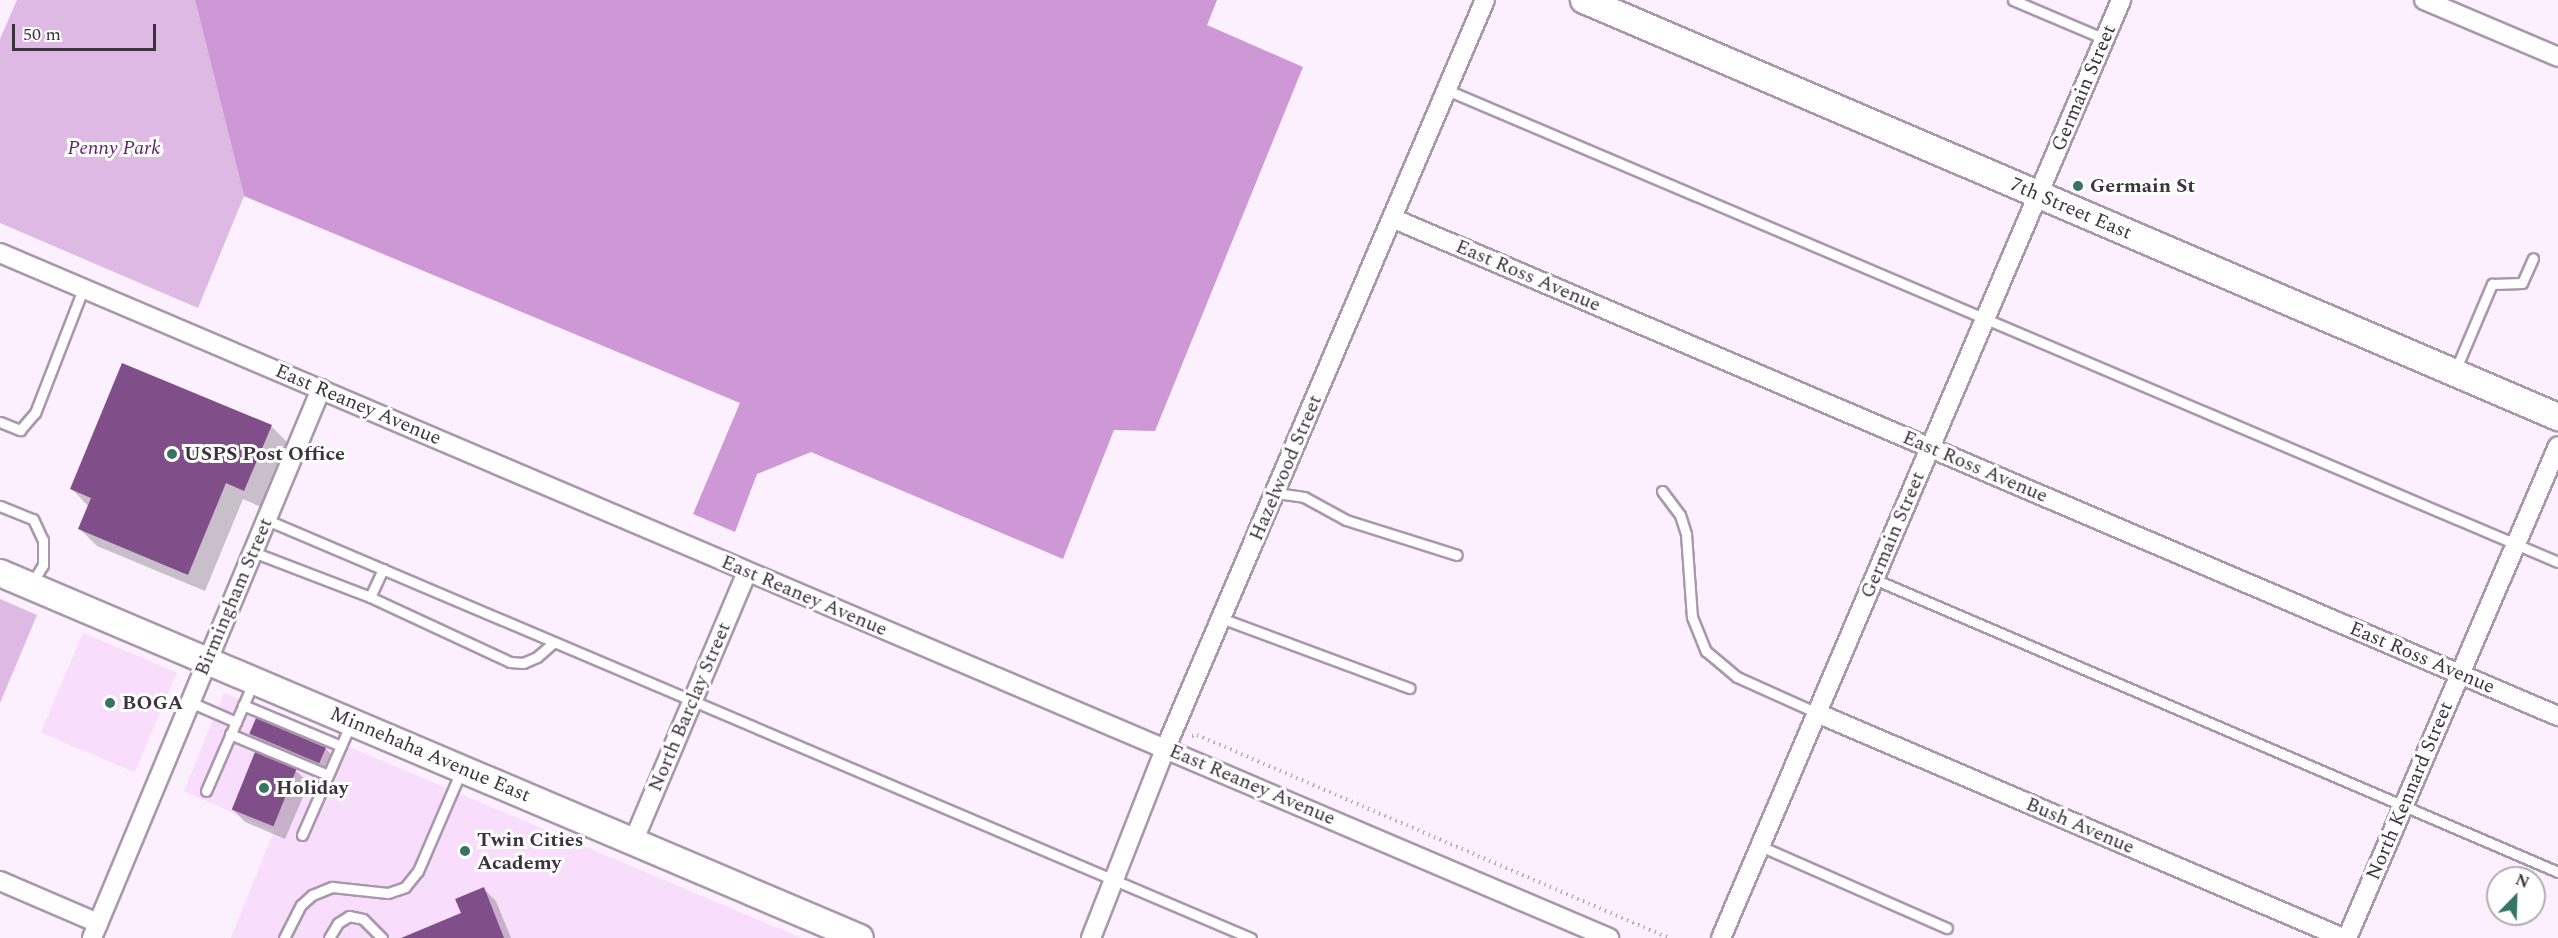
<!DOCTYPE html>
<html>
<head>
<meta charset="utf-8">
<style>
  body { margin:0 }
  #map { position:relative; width:2558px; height:938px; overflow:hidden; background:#fceffe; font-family:Spectral,serif }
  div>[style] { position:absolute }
  .built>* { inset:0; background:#f8defc; transform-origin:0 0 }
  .green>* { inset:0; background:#deb9e4 }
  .forest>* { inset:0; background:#ce98d7 }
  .shadow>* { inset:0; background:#0003 }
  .building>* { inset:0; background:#804f89; transform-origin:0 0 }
  .path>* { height:4px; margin-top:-2px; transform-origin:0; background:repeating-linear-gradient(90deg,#b7acb9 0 1.5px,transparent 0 6px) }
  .roads { filter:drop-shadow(2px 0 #aa97ad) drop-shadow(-2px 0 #aa97ad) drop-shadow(0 2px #aa97ad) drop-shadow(0 -2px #aa97ad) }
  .lane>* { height:9px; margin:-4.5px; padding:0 4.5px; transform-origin:4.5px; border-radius:4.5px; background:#fff }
  .street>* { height:18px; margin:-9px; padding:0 9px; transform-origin:9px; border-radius:9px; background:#fff }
  .secondary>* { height:26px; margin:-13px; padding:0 13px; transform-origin:13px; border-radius:13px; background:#fff }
  .dots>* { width:16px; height:16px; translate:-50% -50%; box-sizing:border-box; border:3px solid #fff; border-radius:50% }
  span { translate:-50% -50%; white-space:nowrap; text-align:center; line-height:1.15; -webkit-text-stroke:6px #fff; paint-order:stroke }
  .street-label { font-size:20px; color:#3c343d }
  .park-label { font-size:20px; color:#61216c; font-style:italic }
  .poi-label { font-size:20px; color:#3c343d; font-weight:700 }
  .left { translate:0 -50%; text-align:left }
  .north { position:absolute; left:2486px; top:866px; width:60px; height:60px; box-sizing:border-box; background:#fff; border:2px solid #b1aeb1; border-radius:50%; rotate:23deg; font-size:16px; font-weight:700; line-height:24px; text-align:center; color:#3c343d }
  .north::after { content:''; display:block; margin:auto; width:21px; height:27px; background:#367563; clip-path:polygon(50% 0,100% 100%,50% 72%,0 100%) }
  .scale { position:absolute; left:12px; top:24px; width:144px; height:27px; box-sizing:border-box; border:3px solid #3c343d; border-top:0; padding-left:8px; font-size:18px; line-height:21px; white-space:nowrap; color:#3c343d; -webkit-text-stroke:4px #fff; paint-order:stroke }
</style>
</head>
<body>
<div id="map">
  <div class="built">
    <i style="left:83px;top:633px;width:102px;height:108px;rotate:23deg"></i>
    <i style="clip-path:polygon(224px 693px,373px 757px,801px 938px,231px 938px,274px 831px,184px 791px)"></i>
  </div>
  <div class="green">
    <i style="clip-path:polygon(17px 0,195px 0,244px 196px,198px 308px,0 223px,0 39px)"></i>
    <i style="clip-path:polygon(0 599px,37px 615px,0 703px)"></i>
  </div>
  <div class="forest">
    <i style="clip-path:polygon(195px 0,1217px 0,1207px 25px,1303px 67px,1155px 431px,1114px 430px,1063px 559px,811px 452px,757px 474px,735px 532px,693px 514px,740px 403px,244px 196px)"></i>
  </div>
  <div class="shadow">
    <i style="clip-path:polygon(271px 426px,288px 443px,261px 507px,243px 499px,205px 591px,97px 546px,80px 529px,89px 507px,72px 489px)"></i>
    <i style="clip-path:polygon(250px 734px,325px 748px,338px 761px,332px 776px,263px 747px)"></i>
    <i style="clip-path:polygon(296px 771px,309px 783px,285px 839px,245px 822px,232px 809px)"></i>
    <i style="clip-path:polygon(483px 888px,496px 901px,511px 938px,431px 938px,463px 914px)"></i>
  </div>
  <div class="building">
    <i style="clip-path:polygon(122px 363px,272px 425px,244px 491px,226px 483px,188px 575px,78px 529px,91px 498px,70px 489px)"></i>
    <i style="left:256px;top:718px;width:76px;height:17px;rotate:23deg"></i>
    <i style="left:255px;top:752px;width:45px;height:62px;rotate:22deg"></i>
    <i style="clip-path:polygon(484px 887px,504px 938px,401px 938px,461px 913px,455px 899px)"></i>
  </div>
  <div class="path">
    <i style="left:1192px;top:736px;width:5px;rotate:-11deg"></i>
    <i style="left:1197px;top:735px;width:514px;rotate:23.27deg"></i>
  </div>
  <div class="roads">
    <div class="lane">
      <i style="left:2013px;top:0;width:100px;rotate:23deg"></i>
      <i style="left:1447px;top:90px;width:1207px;rotate:23.02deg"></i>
      <i style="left:2455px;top:371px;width:95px;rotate:-67deg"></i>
      <i style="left:2492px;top:284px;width:30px;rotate:-2deg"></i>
      <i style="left:2522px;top:283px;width:27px;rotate:-66deg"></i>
      <i style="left:0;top:422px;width:22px;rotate:22deg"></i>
      <i style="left:20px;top:430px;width:23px;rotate:-49deg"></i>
      <i style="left:35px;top:413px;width:133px;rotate:-68.8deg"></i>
      <i style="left:1662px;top:491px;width:30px;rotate:53deg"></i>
      <i style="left:1680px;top:515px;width:20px;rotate:72deg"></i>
      <i style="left:1686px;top:534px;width:83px;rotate:85.9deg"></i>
      <i style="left:1692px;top:617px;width:37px;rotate:68deg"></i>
      <i style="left:1706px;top:651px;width:40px;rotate:40deg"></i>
      <i style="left:1737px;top:677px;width:88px;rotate:24.2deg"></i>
      <i style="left:1276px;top:493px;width:28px;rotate:8deg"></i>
      <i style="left:1304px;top:497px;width:48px;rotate:28.7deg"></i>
      <i style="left:1346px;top:520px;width:116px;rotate:17.5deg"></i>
      <i style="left:0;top:506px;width:35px;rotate:22deg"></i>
      <i style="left:33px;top:519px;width:23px;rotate:65deg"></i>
      <i style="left:43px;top:540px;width:25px;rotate:90deg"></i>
      <i style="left:43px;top:565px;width:22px;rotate:122deg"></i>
      <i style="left:267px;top:520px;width:1069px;rotate:23.02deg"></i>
      <i style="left:253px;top:552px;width:125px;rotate:21deg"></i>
      <i style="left:370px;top:597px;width:31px;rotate:-65deg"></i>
      <i style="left:1874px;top:579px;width:744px;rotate:23.19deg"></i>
      <i style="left:370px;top:597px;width:154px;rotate:24.9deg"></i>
      <i style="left:510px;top:662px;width:13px;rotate:4deg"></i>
      <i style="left:523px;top:663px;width:15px;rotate:-23deg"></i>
      <i style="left:537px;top:657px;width:21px;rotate:-41deg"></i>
      <i style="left:1221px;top:618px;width:201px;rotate:20.4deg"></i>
      <i style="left:190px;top:702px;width:50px;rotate:23.5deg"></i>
      <i style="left:236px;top:722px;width:75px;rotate:113.5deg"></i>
      <i style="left:243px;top:705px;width:106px;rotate:22.7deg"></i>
      <i style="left:236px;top:722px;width:43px;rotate:-66.4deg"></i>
      <i style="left:230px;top:734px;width:106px;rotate:22.7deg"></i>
      <i style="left:302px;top:835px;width:122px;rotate:-66.4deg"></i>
      <i style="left:1760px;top:846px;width:204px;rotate:23.7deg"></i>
      <i style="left:284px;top:938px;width:37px;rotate:-63deg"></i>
      <i style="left:301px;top:905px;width:15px;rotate:-42deg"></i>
      <i style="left:312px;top:895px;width:22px;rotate:-22deg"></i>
      <i style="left:332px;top:887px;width:56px;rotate:6.1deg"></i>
      <i style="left:388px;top:893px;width:18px;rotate:-19deg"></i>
      <i style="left:405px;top:887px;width:21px;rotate:-51deg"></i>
      <i style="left:418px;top:871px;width:109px;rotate:-66.7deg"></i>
      <i style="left:329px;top:938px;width:17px;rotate:-59deg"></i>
      <i style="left:338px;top:923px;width:13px;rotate:-32deg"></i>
      <i style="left:349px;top:916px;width:14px;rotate:12deg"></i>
      <i style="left:363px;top:919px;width:27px;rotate:45deg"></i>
    </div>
    <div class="street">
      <i style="left:2424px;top:0;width:146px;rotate:23deg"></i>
      <i style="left:1392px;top:218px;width:1268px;rotate:23.13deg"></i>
      <i style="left:0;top:253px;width:1749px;rotate:23.06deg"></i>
      <i style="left:1817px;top:713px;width:572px;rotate:23.16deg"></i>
      <i style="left:633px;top:842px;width:293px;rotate:-67.1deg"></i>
      <i style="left:0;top:881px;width:107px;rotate:23.2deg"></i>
      <i style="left:92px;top:938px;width:595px;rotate:-67.36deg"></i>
      <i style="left:1091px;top:938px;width:205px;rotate:-68.6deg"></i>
      <i style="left:1166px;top:747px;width:812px;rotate:-66.88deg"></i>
      <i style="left:1721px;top:938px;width:1020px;rotate:-66.9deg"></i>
      <i style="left:2347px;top:938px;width:535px;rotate:-66.79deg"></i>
    </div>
    <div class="secondary">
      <i style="left:1584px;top:0;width:1060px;rotate:23.18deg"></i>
      <i style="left:0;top:573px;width:934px;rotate:23deg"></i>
    </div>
  </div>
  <div class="dots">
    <i style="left:2078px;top:186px;background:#367563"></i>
    <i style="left:172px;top:454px;background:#367563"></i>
    <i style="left:110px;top:703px;background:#367563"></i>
    <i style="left:264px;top:788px;background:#367563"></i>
    <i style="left:465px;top:851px;background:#367563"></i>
  </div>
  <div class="street-label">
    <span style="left:2084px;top:88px;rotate:-67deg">Germain Street</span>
    <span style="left:2071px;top:209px;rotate:23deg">7th Street East</span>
    <span style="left:1528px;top:276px;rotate:23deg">East Ross Avenue</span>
    <span style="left:358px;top:405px;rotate:23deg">East Reaney Avenue</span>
    <span style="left:1975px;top:467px;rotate:23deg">East Ross Avenue</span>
    <span style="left:1286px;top:468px;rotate:-67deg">Hazelwood Street</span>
    <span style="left:1893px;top:535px;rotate:-67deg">Germain Street</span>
    <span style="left:804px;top:596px;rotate:23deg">East Reaney Avenue</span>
    <span style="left:234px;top:597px;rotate:-67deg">Birmingham Street</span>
    <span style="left:2422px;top:658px;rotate:23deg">East Ross Avenue</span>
    <span style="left:690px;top:707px;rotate:-67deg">North Barclay Street</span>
    <span style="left:430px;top:755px;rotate:23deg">Minnehaha Avenue East</span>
    <span style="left:1252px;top:785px;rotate:23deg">East Reaney Avenue</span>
    <span style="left:2410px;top:791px;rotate:-67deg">North Kennard Street</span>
    <span style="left:2080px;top:826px;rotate:23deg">Bush Avenue</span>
  </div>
  <div class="park-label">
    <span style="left:114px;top:148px">Penny Park</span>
  </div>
  <div class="poi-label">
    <span class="left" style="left:2090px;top:186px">Germain St</span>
    <span class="left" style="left:184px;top:454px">USPS Post Office</span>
    <span class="left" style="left:122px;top:703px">BOGA</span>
    <span class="left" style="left:276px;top:788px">Holiday</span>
    <span class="left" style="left:477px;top:852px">Twin Cities<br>Academy</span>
  </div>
  <div class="north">N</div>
  <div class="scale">50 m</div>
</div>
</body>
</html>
